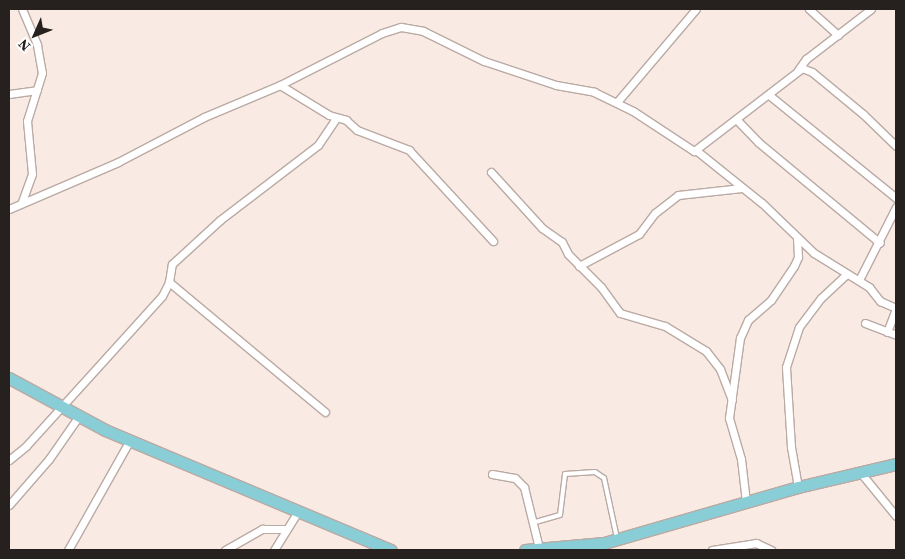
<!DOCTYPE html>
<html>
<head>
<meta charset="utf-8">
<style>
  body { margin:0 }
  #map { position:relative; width:905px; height:559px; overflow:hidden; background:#faeae4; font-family:"Source Serif 4",serif }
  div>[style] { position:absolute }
  .roads { filter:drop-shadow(1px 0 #baaaa4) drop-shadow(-1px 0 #baaaa4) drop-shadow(0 1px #baaaa4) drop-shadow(0 -1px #baaaa4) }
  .service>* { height:4px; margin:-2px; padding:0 2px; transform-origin:2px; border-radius:2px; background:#fff }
  .minor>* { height:7px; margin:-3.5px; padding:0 3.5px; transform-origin:3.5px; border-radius:3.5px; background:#fff }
  .primary>* { height:11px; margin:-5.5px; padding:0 5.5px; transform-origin:5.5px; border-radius:5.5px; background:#89ced7 }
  span { translate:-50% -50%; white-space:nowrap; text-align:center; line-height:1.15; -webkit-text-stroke:4px #fff; paint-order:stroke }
  .frame { position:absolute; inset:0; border:10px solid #26201e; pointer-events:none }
  .north { position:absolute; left:10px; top:10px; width:50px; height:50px; -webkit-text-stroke:4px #fff; paint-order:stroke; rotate:226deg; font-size:14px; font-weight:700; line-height:20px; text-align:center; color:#26201e }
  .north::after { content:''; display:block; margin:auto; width:18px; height:22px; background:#26201e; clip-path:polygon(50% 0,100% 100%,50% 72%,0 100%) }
</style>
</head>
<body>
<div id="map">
  <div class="roads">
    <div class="service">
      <i style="left:532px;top:523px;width:29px;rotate:-16deg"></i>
      <i style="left:560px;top:515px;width:41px;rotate:-83deg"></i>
      <i style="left:565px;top:474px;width:30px;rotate:-4deg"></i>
      <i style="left:595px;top:472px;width:11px;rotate:34deg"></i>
      <i style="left:604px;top:478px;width:61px;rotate:77.8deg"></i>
    </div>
    <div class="minor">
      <i style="left:22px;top:9px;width:39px;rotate:67deg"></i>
      <i style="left:37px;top:45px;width:28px;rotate:80deg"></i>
      <i style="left:42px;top:73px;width:50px;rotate:107.4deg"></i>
      <i style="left:27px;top:121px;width:53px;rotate:84.6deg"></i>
      <i style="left:32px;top:174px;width:30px;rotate:110deg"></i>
      <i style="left:809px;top:9px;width:39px;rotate:42deg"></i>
      <i style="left:798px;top:70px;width:14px;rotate:-54deg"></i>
      <i style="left:806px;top:59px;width:82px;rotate:-37.6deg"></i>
      <i style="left:280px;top:85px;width:57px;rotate:31.5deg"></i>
      <i style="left:329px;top:115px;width:18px;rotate:16deg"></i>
      <i style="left:346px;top:120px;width:15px;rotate:42deg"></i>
      <i style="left:357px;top:130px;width:56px;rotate:21deg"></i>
      <i style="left:409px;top:150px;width:124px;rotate:47.3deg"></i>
      <i style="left:9px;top:94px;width:28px;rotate:-8deg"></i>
      <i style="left:769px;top:95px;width:164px;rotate:39deg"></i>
      <i style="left:617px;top:102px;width:122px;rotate:-49.7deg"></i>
      <i style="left:736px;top:119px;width:32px;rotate:46deg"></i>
      <i style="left:758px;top:142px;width:158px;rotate:39.6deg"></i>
      <i style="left:697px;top:151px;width:83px;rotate:38.7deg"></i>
      <i style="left:762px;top:203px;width:72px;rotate:43.9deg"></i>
      <i style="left:814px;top:253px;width:65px;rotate:31.7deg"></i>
      <i style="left:869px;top:287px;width:18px;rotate:52deg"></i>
      <i style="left:880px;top:301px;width:17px;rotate:24deg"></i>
      <i style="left:491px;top:172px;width:76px;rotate:47.7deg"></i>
      <i style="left:542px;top:228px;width:24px;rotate:35deg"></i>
      <i style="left:562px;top:242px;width:13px;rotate:63deg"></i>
      <i style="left:568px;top:254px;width:47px;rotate:45deg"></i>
      <i style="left:601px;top:287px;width:32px;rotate:54deg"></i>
      <i style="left:620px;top:313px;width:47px;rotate:16.1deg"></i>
      <i style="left:665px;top:326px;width:48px;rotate:31.4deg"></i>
      <i style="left:706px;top:351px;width:23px;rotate:52deg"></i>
      <i style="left:720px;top:369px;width:33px;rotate:69deg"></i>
      <i style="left:9px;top:209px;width:119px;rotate:-23.3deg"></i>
      <i style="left:118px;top:162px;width:97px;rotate:-27.6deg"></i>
      <i style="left:204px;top:117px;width:82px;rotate:-22.8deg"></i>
      <i style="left:280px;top:85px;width:114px;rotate:-27deg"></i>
      <i style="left:382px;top:33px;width:20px;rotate:-18deg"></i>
      <i style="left:401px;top:27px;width:22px;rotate:10deg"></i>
      <i style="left:423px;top:31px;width:68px;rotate:26.2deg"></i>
      <i style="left:484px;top:61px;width:76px;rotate:18.4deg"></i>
      <i style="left:556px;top:85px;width:39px;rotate:10deg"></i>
      <i style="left:594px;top:92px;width:43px;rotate:26deg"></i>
      <i style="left:633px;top:111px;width:73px;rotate:33.3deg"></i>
      <i style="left:694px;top:151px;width:136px;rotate:-37.5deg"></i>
      <i style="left:802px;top:68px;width:11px;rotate:22deg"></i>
      <i style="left:812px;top:72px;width:66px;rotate:39.5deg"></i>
      <i style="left:863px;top:114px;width:46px;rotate:44.1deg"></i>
      <i style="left:579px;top:266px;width:68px;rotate:-28.1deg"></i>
      <i style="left:639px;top:234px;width:26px;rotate:-53deg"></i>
      <i style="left:655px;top:213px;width:29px;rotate:-38deg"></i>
      <i style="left:678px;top:195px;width:64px;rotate:-6.2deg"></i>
      <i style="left:859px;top:280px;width:82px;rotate:-63.1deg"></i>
      <i style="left:169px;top:282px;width:203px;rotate:39.8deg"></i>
      <i style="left:865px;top:323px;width:33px;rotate:21deg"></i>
      <i style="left:887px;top:332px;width:26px;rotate:-69deg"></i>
      <i style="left:9px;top:460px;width:22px;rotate:-39deg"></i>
      <i style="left:26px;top:446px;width:202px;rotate:-47.8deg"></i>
      <i style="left:162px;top:296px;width:16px;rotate:-63deg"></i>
      <i style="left:169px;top:282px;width:18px;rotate:-81deg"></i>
      <i style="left:172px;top:264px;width:65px;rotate:-42.5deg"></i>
      <i style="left:220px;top:220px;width:123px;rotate:-37.4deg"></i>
      <i style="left:318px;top:145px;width:32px;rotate:-56deg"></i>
      <i style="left:860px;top:472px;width:57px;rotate:50.7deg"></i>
      <i style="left:492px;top:474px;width:23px;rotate:10deg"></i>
      <i style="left:515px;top:478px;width:13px;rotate:45deg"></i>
      <i style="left:524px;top:487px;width:63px;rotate:76.2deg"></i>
      <i style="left:798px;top:487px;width:41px;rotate:-99.9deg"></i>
      <i style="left:791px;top:447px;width:80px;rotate:-93.6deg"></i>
      <i style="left:786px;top:367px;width:42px;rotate:-72deg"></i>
      <i style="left:799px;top:327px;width:36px;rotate:-53deg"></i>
      <i style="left:821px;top:298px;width:34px;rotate:-43deg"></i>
      <i style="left:746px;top:502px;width:43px;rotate:-96.6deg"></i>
      <i style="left:741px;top:459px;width:43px;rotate:-106.3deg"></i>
      <i style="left:729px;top:418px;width:81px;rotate:-82.2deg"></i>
      <i style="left:740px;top:338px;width:20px;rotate:-66deg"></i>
      <i style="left:748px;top:320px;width:30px;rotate:-41deg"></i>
      <i style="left:771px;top:300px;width:41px;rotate:-55.9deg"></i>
      <i style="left:794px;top:266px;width:10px;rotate:-66deg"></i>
      <i style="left:798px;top:257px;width:19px;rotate:-93deg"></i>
      <i style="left:9px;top:505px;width:61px;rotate:-49deg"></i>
      <i style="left:49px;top:459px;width:52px;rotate:-55.1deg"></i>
      <i style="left:68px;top:550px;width:126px;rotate:-60.6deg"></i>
      <i style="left:225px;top:550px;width:43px;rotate:-29.6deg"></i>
      <i style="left:262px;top:529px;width:24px"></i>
      <i style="left:274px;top:550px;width:44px;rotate:-58.1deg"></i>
      <i style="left:712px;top:550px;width:45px;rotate:-9deg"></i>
      <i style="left:756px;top:543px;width:17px;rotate:25deg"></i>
    </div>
    <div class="primary">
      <i style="left:9px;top:378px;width:109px;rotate:28.4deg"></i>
      <i style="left:105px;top:430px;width:310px;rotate:22.8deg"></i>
      <i style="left:525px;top:550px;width:79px;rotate:-5.1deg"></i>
      <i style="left:604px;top:543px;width:202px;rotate:-16.1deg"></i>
      <i style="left:798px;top:487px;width:101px;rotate:-13.2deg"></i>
    </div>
  </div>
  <div class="frame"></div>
  <div class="north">N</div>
</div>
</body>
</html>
